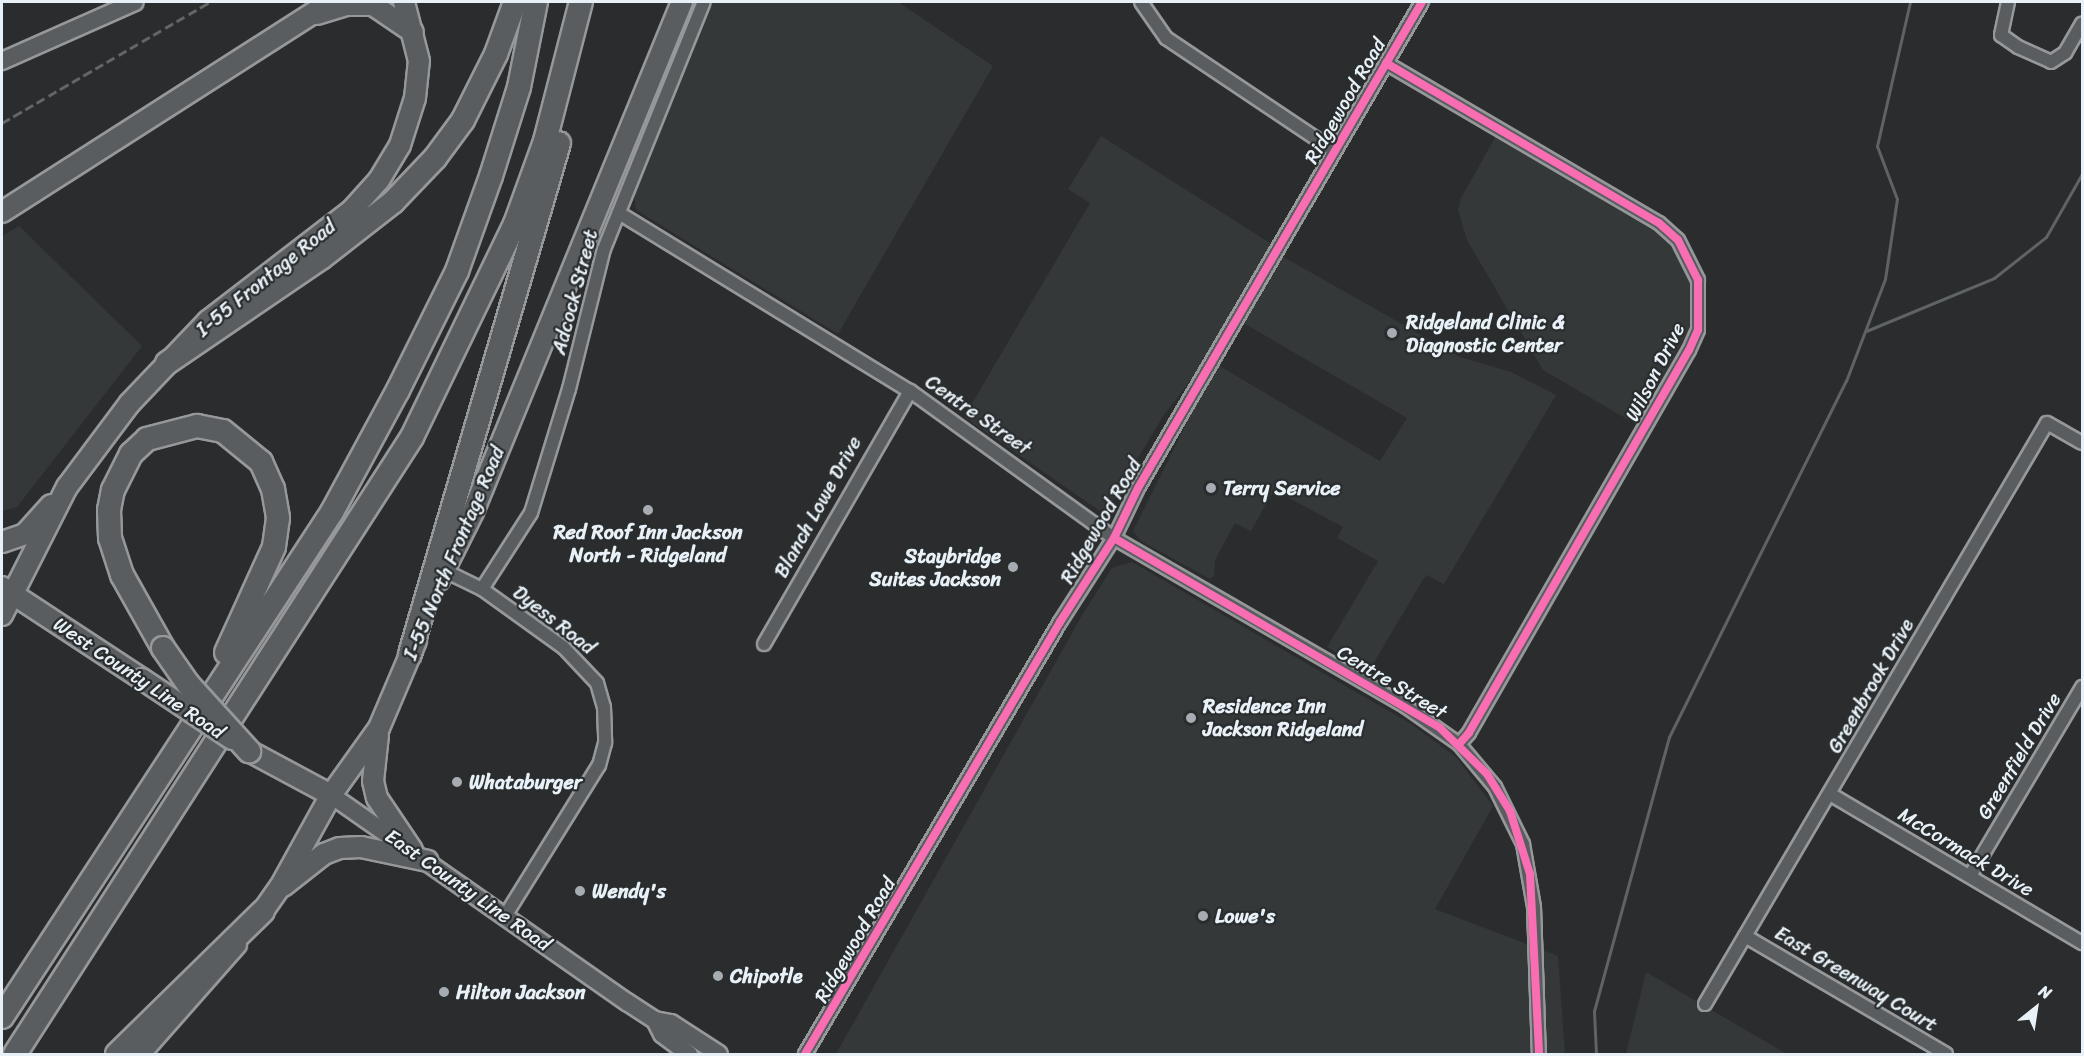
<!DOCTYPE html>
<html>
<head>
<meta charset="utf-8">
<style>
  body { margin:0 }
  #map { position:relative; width:2084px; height:1056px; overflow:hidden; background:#2b2c2d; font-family:Sriracha,sans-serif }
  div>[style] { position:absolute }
  .built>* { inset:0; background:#353839 }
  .stream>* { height:3px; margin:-1.5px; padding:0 1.5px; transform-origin:1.5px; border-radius:1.5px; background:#5e6365 }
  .roads { filter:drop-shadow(2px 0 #96989a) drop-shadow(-2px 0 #96989a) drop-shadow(0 2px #96989a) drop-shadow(0 -2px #96989a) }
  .street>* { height:12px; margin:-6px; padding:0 6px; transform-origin:6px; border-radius:6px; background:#5a5d60 }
  .secondary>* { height:16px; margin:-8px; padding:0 8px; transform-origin:8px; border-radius:8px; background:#5a5d60 }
  .primary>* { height:20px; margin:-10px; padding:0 10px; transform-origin:10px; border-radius:10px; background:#5a5d60 }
  .highway>* { height:22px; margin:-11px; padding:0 11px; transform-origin:11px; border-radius:11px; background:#5a5d60 }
  .rail>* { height:3px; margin-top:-1.5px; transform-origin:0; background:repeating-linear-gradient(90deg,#636566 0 9px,transparent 0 13.5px) }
  .bridges { filter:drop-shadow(2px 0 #96989a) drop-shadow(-2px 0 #96989a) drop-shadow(0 2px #96989a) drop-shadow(0 -2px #96989a) }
  .primary-bridge>* { height:20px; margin:-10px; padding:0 10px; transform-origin:10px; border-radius:10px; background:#5a5d60 }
  .highway-bridge>* { height:22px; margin:-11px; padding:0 11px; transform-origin:11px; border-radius:11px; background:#5a5d60 }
  .cycleway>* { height:8px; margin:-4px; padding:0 4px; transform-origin:4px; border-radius:4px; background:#f96db3 }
  .dots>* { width:16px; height:16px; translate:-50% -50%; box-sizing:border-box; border:3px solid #2a2d2e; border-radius:50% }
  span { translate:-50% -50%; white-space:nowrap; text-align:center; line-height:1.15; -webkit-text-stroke:4.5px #2a2d2e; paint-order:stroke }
  .street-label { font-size:20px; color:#e8f1f8 }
  .poi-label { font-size:20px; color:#e8f1f8; font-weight:700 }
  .left { translate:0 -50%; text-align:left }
  .right { translate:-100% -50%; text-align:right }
  .frame { position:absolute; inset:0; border:3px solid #e8f1f8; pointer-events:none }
  .north { position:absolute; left:2006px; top:978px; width:60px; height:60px; -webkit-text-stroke:4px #2a2d2e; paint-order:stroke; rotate:30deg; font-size:16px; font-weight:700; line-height:24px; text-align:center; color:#e8f1f8 }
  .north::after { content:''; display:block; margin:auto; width:21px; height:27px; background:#e8f1f8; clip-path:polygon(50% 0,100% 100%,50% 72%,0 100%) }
</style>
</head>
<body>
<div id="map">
  <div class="built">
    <i style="clip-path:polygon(711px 2px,898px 2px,993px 66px,838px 334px,636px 210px,634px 194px,637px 183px)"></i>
    <i style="clip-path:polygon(1497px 134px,1639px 217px,1665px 236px,1685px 266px,1691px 282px,1692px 324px,1637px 425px,1543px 370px,1467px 240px,1458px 210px,1461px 198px)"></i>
    <i style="clip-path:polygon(1101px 136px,1273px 245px,1203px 365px,1163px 416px,1109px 507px,1100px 511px,964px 417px,1090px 203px,1068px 189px)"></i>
    <i style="clip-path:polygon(19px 226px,142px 346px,17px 507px,2px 511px,2px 236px)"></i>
    <i style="clip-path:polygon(1280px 255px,1460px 357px,1511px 372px,1556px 395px,1444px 584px,1427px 575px,1422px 581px,1369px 671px,1327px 647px,1378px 561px,1337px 538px,1343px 527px,1274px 490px,1251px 531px,1235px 523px,1215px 560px,1214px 576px,1210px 579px,1141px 541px,1133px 531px,1216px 364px,1380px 461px,1407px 418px,1240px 321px)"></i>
    <i style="clip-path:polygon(1132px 562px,1411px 724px,1456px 757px,1493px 806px,1435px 909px,1558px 956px,1565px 1054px,836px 1054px,1081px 617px,1112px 568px)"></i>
    <i style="clip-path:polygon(1646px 972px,1787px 1054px,1626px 1054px)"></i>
  </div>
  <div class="stream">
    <i style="left:1866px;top:331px;width:139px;rotate:-22.5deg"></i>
    <i style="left:1994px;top:278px;width:66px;rotate:-38.3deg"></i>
    <i style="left:2046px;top:237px;width:73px;rotate:-60.3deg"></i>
    <i style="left:1596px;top:1054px;width:43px;rotate:-92.7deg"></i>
    <i style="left:1594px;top:1011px;width:284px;rotate:-74.7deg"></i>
    <i style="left:1669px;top:737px;width:398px;rotate:-63.6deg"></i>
    <i style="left:1846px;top:381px;width:109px;rotate:-69.1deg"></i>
    <i style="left:1885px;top:279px;width:81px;rotate:-81.5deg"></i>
    <i style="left:1897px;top:199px;width:57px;rotate:-110.7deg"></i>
    <i style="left:1877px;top:146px;width:148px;rotate:-77.1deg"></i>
  </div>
  <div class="roads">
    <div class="street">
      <i style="left:1141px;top:2px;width:44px;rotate:55.2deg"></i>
      <i style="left:1166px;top:38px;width:203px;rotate:33.8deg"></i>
      <i style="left:2008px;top:2px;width:34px;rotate:102deg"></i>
      <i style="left:2001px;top:35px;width:21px;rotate:35deg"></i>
      <i style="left:2018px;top:47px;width:36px;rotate:24deg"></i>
      <i style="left:2051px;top:62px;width:17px;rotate:-33deg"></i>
      <i style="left:2065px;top:53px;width:34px;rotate:-60deg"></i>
      <i style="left:1386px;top:63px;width:316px;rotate:30.4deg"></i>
      <i style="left:1659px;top:223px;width:25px;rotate:42deg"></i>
      <i style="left:1678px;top:240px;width:45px;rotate:63.4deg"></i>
      <i style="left:1698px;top:280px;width:50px;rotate:90deg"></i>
      <i style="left:1698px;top:330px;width:22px;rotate:114deg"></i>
      <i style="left:1689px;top:350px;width:442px;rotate:119.9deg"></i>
      <i style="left:1469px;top:733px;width:15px;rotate:132deg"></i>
      <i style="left:619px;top:213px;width:341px;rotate:31.5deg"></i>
      <i style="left:910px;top:391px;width:251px;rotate:35.8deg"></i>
      <i style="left:1114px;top:538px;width:336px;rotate:30deg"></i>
      <i style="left:1405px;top:706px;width:66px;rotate:35.1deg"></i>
      <i style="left:1459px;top:744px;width:56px;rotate:50.1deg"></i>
      <i style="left:1495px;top:787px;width:64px;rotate:63.8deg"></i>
      <i style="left:1523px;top:844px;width:64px;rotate:80.1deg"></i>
      <i style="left:1534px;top:907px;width:147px;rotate:88.1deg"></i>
      <i style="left:443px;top:570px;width:43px;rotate:26deg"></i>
      <i style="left:482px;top:589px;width:101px;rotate:35.7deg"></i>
      <i style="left:564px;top:648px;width:48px;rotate:46.7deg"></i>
      <i style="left:597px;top:683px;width:25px;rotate:74deg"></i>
      <i style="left:604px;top:707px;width:36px;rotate:88deg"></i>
      <i style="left:605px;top:743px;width:23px;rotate:105deg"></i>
      <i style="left:599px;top:765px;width:178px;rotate:121.9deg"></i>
      <i style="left:482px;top:589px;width:90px;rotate:-57.2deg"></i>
      <i style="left:531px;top:513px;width:130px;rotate:-73deg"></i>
      <i style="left:569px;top:389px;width:144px;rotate:-76deg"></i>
      <i style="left:604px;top:249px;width:266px;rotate:-68deg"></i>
      <i style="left:764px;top:644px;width:292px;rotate:-60deg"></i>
      <i style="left:1830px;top:794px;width:293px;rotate:30.6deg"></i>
      <i style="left:1970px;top:876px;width:220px;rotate:-59.3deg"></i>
      <i style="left:1745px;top:936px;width:233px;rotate:30.4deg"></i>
      <i style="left:1705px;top:1004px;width:674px;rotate:-59.52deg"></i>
      <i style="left:2047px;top:423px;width:40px;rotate:29.7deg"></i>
      <i style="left:805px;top:1054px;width:502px;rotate:-59.45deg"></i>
      <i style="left:1060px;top:622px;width:100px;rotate:-57.3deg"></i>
      <i style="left:1114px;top:538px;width:55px;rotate:-64.4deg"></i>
      <i style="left:1138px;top:488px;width:563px;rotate:-59.7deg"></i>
    </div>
    <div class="secondary">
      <i style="left:2px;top:61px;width:145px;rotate:-23.9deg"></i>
      <i style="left:331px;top:795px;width:361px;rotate:35deg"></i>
      <i style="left:627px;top:1002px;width:33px;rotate:33deg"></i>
      <i style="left:655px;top:1020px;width:16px;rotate:11deg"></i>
      <i style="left:671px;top:1023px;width:57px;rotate:32.9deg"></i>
      <i style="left:655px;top:1020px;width:16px;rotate:63deg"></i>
      <i style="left:662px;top:1034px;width:34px;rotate:37deg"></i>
      <i style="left:142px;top:1054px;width:145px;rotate:-48.6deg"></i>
    </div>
    <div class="primary">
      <i style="left:317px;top:14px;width:30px;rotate:-17deg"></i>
      <i style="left:346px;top:5px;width:27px"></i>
      <i style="left:373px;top:5px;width:48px;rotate:34deg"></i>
      <i style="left:2px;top:212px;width:389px;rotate:-32.6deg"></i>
      <i style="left:2px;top:542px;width:24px;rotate:-19deg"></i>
      <i style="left:25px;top:534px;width:39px;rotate:-48deg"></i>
      <i style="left:439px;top:580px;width:76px;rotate:-63.4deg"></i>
      <i style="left:473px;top:512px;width:551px;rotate:-67.72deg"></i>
      <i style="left:2px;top:587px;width:168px;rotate:33.3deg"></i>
      <i style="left:2px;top:615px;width:144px;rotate:-63.1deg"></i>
      <i style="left:67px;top:487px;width:104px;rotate:-53.2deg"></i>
      <i style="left:129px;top:404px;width:115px;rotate:-46.4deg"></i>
      <i style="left:208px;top:321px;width:182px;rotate:-37.6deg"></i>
      <i style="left:352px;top:210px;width:40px;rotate:-48deg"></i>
      <i style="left:379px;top:180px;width:41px;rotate:-59deg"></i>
      <i style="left:400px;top:145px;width:49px;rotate:-72.3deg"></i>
      <i style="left:415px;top:98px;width:37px;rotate:-84deg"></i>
      <i style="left:419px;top:61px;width:61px;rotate:-104.3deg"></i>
      <i style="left:378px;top:735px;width:46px;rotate:96.2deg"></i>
      <i style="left:373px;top:781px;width:17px;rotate:77deg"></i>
      <i style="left:377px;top:798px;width:63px;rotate:56.1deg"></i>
      <i style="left:249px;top:751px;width:93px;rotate:28.2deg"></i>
      <i style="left:283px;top:886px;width:52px;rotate:-38deg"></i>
      <i style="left:324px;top:854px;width:17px;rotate:-21deg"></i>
      <i style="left:340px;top:848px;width:21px;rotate:-3deg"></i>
      <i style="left:361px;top:847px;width:68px;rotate:11.8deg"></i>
      <i style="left:263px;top:911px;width:29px;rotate:-55deg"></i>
      <i style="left:280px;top:887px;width:105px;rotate:-61deg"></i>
      <i style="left:331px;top:795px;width:82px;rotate:-54.4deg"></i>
      <i style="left:379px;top:728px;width:95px;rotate:-67deg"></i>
    </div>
    <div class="highway">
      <i style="left:167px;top:363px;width:186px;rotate:-34.3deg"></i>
      <i style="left:321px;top:258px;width:91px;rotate:-37.9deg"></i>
      <i style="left:393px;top:202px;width:61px;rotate:-46.3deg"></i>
      <i style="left:435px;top:158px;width:47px;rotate:-53.6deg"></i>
      <i style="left:463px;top:120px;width:74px;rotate:-63.4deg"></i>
      <i style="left:496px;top:54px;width:55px;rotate:-69.9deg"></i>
      <i style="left:163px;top:648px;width:84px;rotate:-119.3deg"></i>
      <i style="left:122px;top:575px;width:39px;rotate:-108deg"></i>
      <i style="left:110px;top:538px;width:28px;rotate:-92deg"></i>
      <i style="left:109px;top:510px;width:20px;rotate:-79deg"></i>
      <i style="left:113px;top:490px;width:40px;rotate:-63.4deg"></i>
      <i style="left:131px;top:454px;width:22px;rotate:-43deg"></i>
      <i style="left:147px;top:439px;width:52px;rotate:-14.6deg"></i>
      <i style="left:197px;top:426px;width:26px;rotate:11deg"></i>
      <i style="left:223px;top:431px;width:49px;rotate:39.2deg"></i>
      <i style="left:261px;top:462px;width:30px;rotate:66deg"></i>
      <i style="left:273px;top:489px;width:29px;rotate:80deg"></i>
      <i style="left:278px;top:518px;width:29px;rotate:98deg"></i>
      <i style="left:274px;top:547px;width:116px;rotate:114.4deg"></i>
      <i style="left:410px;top:654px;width:532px;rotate:-73.74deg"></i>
      <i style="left:2px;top:1017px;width:603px;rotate:-56.84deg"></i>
      <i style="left:332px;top:512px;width:139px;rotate:-61.6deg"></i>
      <i style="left:398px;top:390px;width:133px;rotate:-63.6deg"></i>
      <i style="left:457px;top:271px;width:101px;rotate:-70.3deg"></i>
      <i style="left:491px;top:176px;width:93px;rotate:-72.5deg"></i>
      <i style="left:519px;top:87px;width:87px;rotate:-78.7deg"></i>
      <i style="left:15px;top:1054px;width:734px;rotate:-57.24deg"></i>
      <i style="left:412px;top:437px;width:237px;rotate:-64.2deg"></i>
      <i style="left:515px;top:224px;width:88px;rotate:-70.1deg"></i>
      <i style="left:545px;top:141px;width:144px;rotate:-75.5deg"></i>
      <i style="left:117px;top:1054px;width:204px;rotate:-44.4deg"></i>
    </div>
  </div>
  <div class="rail">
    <i style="left:2px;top:123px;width:241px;rotate:-30.2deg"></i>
  </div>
  <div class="bridges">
    <div class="primary-bridge">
      <i style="left:142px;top:679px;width:108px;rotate:33.7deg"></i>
    </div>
    <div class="highway-bridge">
      <i style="left:163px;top:648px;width:44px;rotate:55.2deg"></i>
      <i style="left:188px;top:684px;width:91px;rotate:47.7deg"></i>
    </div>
  </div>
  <div class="cycleway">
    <i style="left:1386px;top:63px;width:316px;rotate:30.4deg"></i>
    <i style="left:1659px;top:223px;width:25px;rotate:42deg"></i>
    <i style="left:1678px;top:240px;width:45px;rotate:63.4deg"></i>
    <i style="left:1698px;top:280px;width:50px;rotate:90deg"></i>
    <i style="left:1698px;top:330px;width:22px;rotate:114deg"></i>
    <i style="left:1689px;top:350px;width:442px;rotate:119.9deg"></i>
    <i style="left:1469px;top:733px;width:15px;rotate:132deg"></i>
    <i style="left:1114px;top:538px;width:377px;rotate:30.2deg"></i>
    <i style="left:1440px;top:728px;width:66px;rotate:44.4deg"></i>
    <i style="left:1487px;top:774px;width:44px;rotate:58.1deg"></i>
    <i style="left:1510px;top:811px;width:66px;rotate:72.4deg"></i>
    <i style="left:1530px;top:874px;width:180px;rotate:87.1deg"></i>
    <i style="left:805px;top:1054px;width:502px;rotate:-59.45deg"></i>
    <i style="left:1060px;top:622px;width:100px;rotate:-57.3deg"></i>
    <i style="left:1114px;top:538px;width:55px;rotate:-64.4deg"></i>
    <i style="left:1138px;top:488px;width:563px;rotate:-59.7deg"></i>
  </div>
  <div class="dots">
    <i style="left:1392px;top:333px;background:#a6acb1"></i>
    <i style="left:1211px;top:488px;background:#a6acb1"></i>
    <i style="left:648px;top:510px;background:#a6acb1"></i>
    <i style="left:1013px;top:567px;background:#a6acb1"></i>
    <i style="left:1191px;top:718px;background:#a6acb1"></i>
    <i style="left:457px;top:782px;background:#a6acb1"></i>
    <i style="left:580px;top:891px;background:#a6acb1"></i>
    <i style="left:1203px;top:916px;background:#a6acb1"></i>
    <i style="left:718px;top:976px;background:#a6acb1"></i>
    <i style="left:444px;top:992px;background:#a6acb1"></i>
  </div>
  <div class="street-label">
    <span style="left:1345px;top:101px;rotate:-60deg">Ridgewood Road</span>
    <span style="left:266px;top:278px;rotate:-39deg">I-55 Frontage Road</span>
    <span style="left:575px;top:292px;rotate:-75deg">Adcock Street</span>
    <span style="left:1655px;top:372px;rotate:-63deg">Wilson Drive</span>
    <span style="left:978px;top:415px;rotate:35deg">Centre Street</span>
    <span style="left:818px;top:507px;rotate:-61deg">Blanch Lowe Drive</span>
    <span style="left:1101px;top:521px;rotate:-60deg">Ridgewood Road</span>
    <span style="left:454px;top:553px;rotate:-67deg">I-55 North Frontage Road</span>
    <span style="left:554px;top:620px;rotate:38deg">Dyess Road</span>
    <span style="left:139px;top:678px;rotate:34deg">West County Line Road</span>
    <span style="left:1392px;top:682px;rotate:31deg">Centre Street</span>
    <span style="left:1871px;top:686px;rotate:-60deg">Greenbrook Drive</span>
    <span style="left:2019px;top:756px;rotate:-59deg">Greenfield Drive</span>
    <span style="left:1966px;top:852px;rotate:31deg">McCormack Drive</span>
    <span style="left:468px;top:890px;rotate:35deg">East County Line Road</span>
    <span style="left:855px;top:940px;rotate:-60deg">Ridgewood Road</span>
    <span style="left:1856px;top:979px;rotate:31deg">East Greenway Court</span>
  </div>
  <div class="poi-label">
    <span class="left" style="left:1406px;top:334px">Ridgeland Clinic &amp;<br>Diagnostic Center</span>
    <span class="left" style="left:1223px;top:488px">Terry Service</span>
    <span style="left:648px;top:544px">Red Roof Inn Jackson<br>North - Ridgeland</span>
    <span class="right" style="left:1001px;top:568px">Staybridge<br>Suites Jackson</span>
    <span class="left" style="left:1203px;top:718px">Residence Inn<br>Jackson Ridgeland</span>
    <span class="left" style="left:469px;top:782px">Whataburger</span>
    <span class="left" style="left:592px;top:891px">Wendy's</span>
    <span class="left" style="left:1215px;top:916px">Lowe's</span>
    <span class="left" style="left:730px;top:976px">Chipotle</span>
    <span class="left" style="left:456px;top:992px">Hilton Jackson</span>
  </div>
  <div class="frame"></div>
  <div class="north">N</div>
</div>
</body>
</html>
